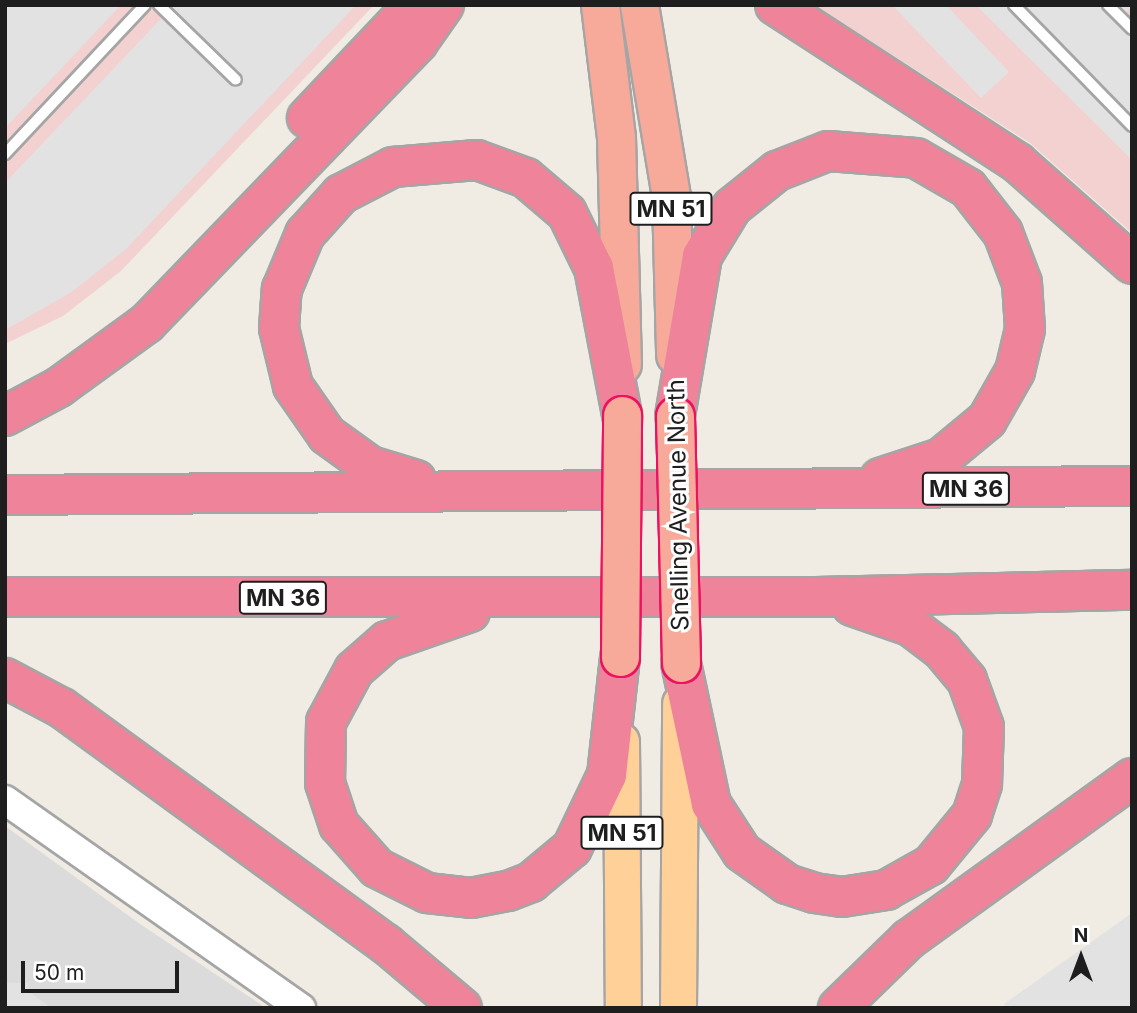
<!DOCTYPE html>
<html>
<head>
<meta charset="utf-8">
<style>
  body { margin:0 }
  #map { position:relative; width:1137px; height:1013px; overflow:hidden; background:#f0ebe3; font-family:Inter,sans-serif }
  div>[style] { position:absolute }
  .residential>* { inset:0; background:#dcdbdb }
  .commercial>* { inset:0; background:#f3d1d0 }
  .parking>* { inset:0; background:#e2e2e2 }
  .roads { filter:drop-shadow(2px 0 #a5a5a5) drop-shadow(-2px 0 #a5a5a5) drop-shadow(0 2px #a5a5a5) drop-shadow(0 -2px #a5a5a5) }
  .service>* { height:10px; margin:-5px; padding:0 5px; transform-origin:5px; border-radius:5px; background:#fff }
  .tertiary>* { height:28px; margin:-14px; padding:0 14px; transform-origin:14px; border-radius:14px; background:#fff }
  .primary>* { height:35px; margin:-17.5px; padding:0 17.5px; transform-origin:17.5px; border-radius:17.5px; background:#ffd199 }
  .trunk>* { height:37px; margin:-18.5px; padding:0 18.5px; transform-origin:18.5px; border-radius:18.5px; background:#f7aa99 }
  .motorway>* { height:38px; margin:-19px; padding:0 19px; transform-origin:19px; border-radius:19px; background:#ef8399 }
  .bridges { filter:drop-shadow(2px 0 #ec1261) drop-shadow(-2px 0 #ec1261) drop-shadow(0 2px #ec1261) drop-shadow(0 -2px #ec1261) }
  .trunk-bridge>* { height:37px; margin:-18.5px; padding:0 18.5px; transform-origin:18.5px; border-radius:18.5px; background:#f7aa99 }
  span { translate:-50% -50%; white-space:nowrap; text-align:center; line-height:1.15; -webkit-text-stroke:6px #fff; paint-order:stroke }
  .shield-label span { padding:2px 5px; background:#fff; border:2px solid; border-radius:5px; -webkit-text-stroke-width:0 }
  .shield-label { font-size:23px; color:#1e1e1e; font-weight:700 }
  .street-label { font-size:24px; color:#1e1e1e }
  .frame { position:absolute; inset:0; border:7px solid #1e1e1e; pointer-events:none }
  .north { position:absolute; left:1046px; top:922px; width:70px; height:70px; -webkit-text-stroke:5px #fff; paint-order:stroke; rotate:0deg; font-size:19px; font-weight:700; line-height:28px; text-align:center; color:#1e1e1e }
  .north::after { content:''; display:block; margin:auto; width:24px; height:32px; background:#1e1e1e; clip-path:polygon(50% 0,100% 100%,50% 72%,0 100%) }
  .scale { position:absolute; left:21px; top:961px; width:158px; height:32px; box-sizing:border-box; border:4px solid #1e1e1e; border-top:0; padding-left:9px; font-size:21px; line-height:24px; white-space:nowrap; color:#1e1e1e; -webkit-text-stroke:5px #fff; paint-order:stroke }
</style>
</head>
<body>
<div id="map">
  <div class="residential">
    <i style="clip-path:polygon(5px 826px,140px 924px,266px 1008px,5px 1008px)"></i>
  </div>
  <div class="commercial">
    <i style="clip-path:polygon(5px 5px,374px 5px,121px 271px,63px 316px,5px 344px)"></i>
    <i style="clip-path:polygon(814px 5px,1132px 5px,1132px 233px,1030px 143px)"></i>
  </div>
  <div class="parking">
    <i style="clip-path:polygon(5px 5px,121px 5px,5px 128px)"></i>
    <i style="clip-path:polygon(174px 5px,356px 5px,126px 249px,70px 293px,5px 330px,5px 183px)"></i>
    <i style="clip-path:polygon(892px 5px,946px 5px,1009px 72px,981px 98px)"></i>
    <i style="clip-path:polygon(976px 5px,1132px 5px,1126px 13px,1132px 20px,1132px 160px)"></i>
    <i style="clip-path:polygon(1132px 913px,1132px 1008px,1007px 1008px,1004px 1004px)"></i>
    <i style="clip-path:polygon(5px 983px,28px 983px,29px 992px,52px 1008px,5px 1008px)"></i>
  </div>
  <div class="roads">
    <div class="service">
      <i style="left:159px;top:5px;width:107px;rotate:44.2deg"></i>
      <i style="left:1014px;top:5px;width:169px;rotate:45.7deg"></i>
      <i style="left:1108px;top:5px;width:34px;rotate:45deg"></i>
      <i style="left:5px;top:154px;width:204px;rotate:-46.8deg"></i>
    </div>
    <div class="tertiary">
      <i style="left:5px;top:800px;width:362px;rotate:35.1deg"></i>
    </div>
    <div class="primary">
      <i style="left:621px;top:741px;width:267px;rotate:89.6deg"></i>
      <i style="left:678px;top:1008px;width:305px;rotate:-89.6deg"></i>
    </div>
    <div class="trunk">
      <i style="left:600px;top:5px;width:133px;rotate:83.1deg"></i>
      <i style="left:616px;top:137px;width:227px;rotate:88.5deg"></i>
      <i style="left:639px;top:5px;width:195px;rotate:80.5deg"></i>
      <i style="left:671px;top:197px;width:158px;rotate:88.5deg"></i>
    </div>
    <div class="motorway">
      <i style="left:775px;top:5px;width:290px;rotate:33deg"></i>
      <i style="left:1018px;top:163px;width:152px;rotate:41.5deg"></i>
      <i style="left:307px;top:118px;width:156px;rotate:-46.6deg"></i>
      <i style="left:5px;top:416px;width:61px;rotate:-28.2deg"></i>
      <i style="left:59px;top:387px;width:109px;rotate:-36deg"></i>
      <i style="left:147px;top:323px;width:390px;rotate:-46deg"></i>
      <i style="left:418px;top:42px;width:45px;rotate:-54.9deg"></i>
      <i style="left:675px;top:416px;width:162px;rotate:-80.4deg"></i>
      <i style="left:702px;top:256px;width:57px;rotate:-58.5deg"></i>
      <i style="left:732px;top:207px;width:58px;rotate:-38.7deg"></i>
      <i style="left:777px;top:171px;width:55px;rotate:-21.4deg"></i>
      <i style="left:828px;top:151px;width:88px;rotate:4.5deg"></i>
      <i style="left:916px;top:158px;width:60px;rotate:30deg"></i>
      <i style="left:968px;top:188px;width:57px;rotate:52.1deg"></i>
      <i style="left:1003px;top:233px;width:53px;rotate:69.2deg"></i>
      <i style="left:1022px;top:283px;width:46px;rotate:86.3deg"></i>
      <i style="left:1025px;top:329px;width:43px;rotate:103.4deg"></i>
      <i style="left:1015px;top:371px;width:56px;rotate:119.7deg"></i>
      <i style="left:987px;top:420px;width:60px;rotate:140.4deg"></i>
      <i style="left:941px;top:458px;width:64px;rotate:161.8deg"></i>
      <i style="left:416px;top:480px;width:48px;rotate:-163.1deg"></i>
      <i style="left:370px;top:466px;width:53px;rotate:-144.2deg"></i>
      <i style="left:327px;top:435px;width:60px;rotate:-124.8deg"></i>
      <i style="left:293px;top:386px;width:60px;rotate:-103.6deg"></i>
      <i style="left:279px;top:328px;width:39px;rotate:-86deg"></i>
      <i style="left:282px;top:289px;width:60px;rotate:-67.3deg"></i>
      <i style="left:305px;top:234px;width:54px;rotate:-48deg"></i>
      <i style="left:341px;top:194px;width:59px;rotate:-27.4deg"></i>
      <i style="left:393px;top:167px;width:84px;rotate:-4.8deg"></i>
      <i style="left:477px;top:160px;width:52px;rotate:20.2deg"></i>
      <i style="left:526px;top:178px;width:54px;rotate:40.5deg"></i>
      <i style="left:567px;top:213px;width:61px;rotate:63.9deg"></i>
      <i style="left:594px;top:268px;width:150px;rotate:79.2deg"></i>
      <i style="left:5px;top:495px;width:1127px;rotate:-0.46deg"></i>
      <i style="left:5px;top:597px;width:811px"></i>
      <i style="left:816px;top:597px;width:316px;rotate:-1.3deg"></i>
      <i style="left:470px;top:612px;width:88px;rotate:160.7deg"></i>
      <i style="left:387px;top:641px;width:44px;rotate:138.7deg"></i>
      <i style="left:354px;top:670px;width:59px;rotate:118.3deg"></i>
      <i style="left:326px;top:722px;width:61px;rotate:90.9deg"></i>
      <i style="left:325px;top:783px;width:44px;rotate:71.6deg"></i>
      <i style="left:339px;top:825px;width:57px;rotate:48.5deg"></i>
      <i style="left:377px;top:868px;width:56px;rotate:26.6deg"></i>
      <i style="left:427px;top:893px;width:44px;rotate:6.5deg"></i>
      <i style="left:471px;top:898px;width:38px;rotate:-11deg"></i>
      <i style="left:508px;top:891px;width:25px;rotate:-21deg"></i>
      <i style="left:531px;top:882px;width:53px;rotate:-39.7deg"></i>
      <i style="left:572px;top:848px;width:81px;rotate:-64.4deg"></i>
      <i style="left:607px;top:775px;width:119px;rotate:-83.7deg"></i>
      <i style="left:681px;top:663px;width:144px;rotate:78deg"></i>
      <i style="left:711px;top:804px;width:57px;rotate:57.1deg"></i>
      <i style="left:742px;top:852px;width:55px;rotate:35.4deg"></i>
      <i style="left:787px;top:884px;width:28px;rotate:18deg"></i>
      <i style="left:814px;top:893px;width:28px;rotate:8deg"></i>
      <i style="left:842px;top:897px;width:45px;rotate:-9deg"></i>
      <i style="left:886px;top:890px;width:51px;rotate:-29.1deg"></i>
      <i style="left:931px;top:865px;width:65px;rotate:-50.6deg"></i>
      <i style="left:972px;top:815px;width:33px;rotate:-72deg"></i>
      <i style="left:982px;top:784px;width:57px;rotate:-88deg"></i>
      <i style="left:984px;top:727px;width:50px;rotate:-109.9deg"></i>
      <i style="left:967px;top:680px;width:39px;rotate:-130deg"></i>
      <i style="left:942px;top:650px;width:40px;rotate:-143deg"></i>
      <i style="left:910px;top:626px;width:61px;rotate:-161deg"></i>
      <i style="left:5px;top:678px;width:64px;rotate:27.8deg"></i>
      <i style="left:62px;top:708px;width:401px;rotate:36.1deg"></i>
      <i style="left:386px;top:944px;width:99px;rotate:40.1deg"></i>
      <i style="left:838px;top:1008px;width:99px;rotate:-44.2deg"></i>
      <i style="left:909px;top:939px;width:275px;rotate:-35.8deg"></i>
    </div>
  </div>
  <div class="bridges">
    <div class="trunk-bridge">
      <i style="left:675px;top:416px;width:247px;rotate:88.6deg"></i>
      <i style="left:620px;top:657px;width:242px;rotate:-89.5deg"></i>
    </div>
  </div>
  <div class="shield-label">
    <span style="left:671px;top:209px">MN 51</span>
    <span style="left:966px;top:489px">MN 36</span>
    <span style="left:283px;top:598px">MN 36</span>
    <span style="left:622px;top:833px">MN 51</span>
  </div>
  <div class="street-label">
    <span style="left:678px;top:505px;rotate:-91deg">Snelling Avenue North</span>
  </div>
  <div class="frame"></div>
  <div class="north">N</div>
  <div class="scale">50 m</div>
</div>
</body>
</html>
